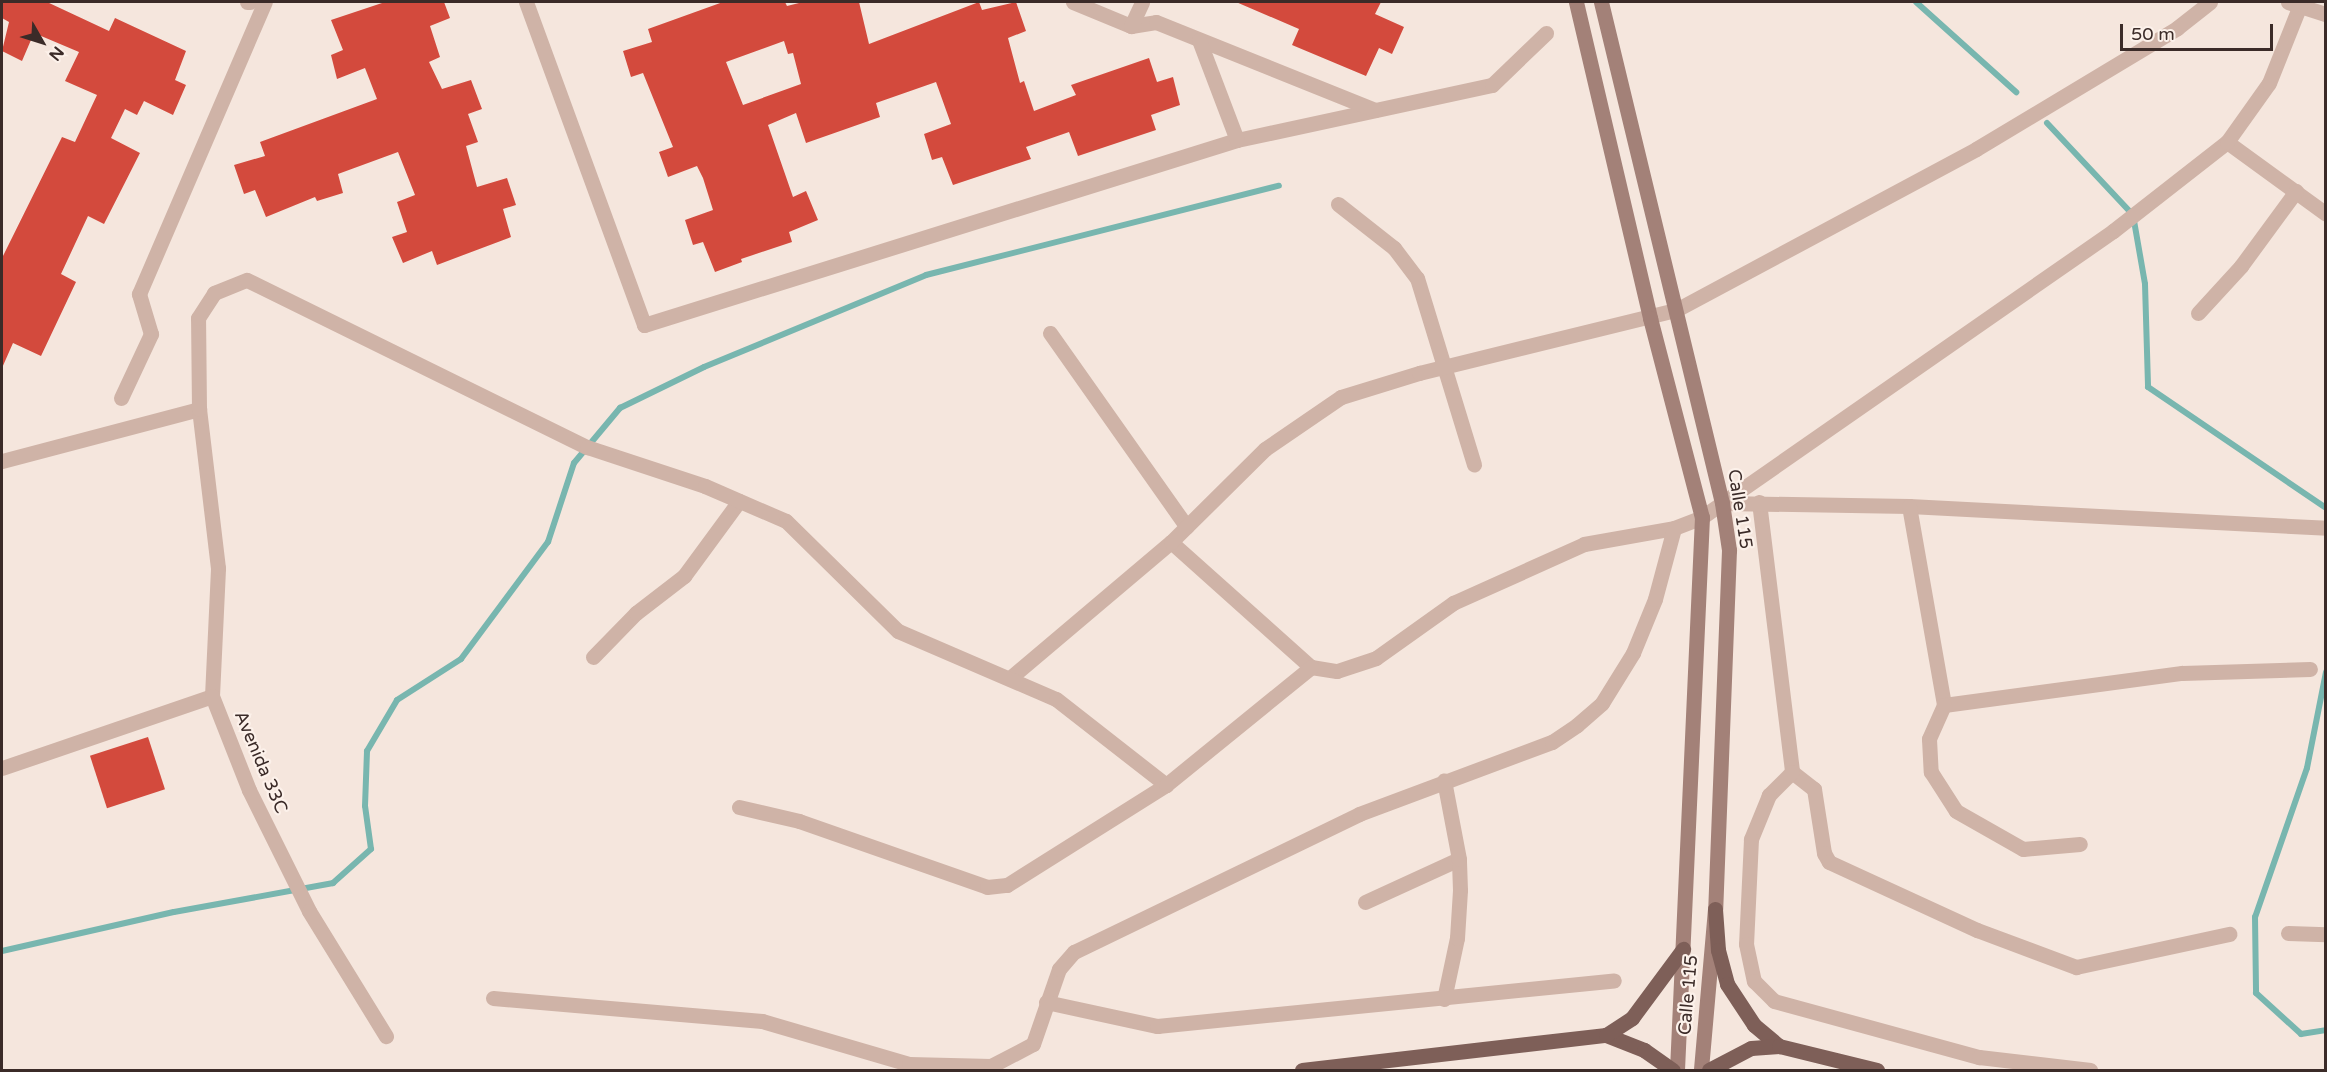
<!DOCTYPE html>
<html>
<head>
<meta charset="utf-8">
<style>
  body { margin:0 }
  #map { position:relative; width:2327px; height:1072px; overflow:hidden; background:#f5e6dd; font-family:"Varela Round",sans-serif }
  div>[style] { position:absolute }
  .stream>* { height:6px; margin:-3px; padding:0 3px; transform-origin:3px; border-radius:3px; background:#78b6af }
  .building>* { inset:0; background:#d34a3d; transform-origin:0 0 }
  .street>* { height:15px; margin:-7.5px; padding:0 7.5px; transform-origin:7.5px; border-radius:7.5px; background:#cfb3a7 }
  .secondary>* { height:15px; margin:-7.5px; padding:0 7.5px; transform-origin:7.5px; border-radius:7.5px; background:#a38178 }
  .primary>* { height:15px; margin:-7.5px; padding:0 7.5px; transform-origin:7.5px; border-radius:7.5px; background:#7e5f58 }
  span { translate:-50% -50%; white-space:nowrap; text-align:center; line-height:1.15; -webkit-text-stroke:4.5px #fcf1ea; paint-order:stroke }
  .street-label { font-size:18px; color:#3b2b28 }
  .frame { position:absolute; inset:0; border:3px solid #3b2b28; pointer-events:none }
  .north { position:absolute; left:12px; top:12px; width:60px; height:60px; -webkit-text-stroke:4px #fcf1ea; paint-order:stroke; rotate:129deg; font-size:16px; font-weight:700; line-height:24px; text-align:center; color:#3b2b28 }
  .north::after { content:''; display:block; margin:auto; width:21px; height:27px; background:#3b2b28; clip-path:polygon(50% 0,100% 100%,50% 72%,0 100%) }
  .scale { position:absolute; left:2120px; top:24px; width:153px; height:27px; box-sizing:border-box; border:3px solid #3b2b28; border-top:0; padding-left:8px; font-size:18px; line-height:21px; white-space:nowrap; color:#3b2b28; -webkit-text-stroke:4px #fcf1ea; paint-order:stroke }
</style>
</head>
<body>
<div id="map">
  <div class="stream">
    <i style="left:1916px;top:2px;width:135px;rotate:42deg"></i>
    <i style="left:2047px;top:123px;width:126px;rotate:46.9deg"></i>
    <i style="left:2133px;top:215px;width:70px;rotate:80.1deg"></i>
    <i style="left:2145px;top:284px;width:103px;rotate:88.3deg"></i>
    <i style="left:2148px;top:387px;width:215px;rotate:34.2deg"></i>
    <i style="left:2326px;top:672px;width:98px;rotate:101.2deg"></i>
    <i style="left:2307px;top:768px;width:158px;rotate:109.2deg"></i>
    <i style="left:2255px;top:917px;width:76px;rotate:89.2deg"></i>
    <i style="left:2256px;top:993px;width:61px;rotate:42.3deg"></i>
    <i style="left:2301px;top:1034px;width:25px;rotate:-9deg"></i>
    <i style="left:2px;top:951px;width:176px;rotate:-12.8deg"></i>
    <i style="left:174px;top:912px;width:162px;rotate:-10.3deg"></i>
    <i style="left:333px;top:883px;width:51px;rotate:-41.8deg"></i>
    <i style="left:371px;top:849px;width:43px;rotate:-97.9deg"></i>
    <i style="left:365px;top:806px;width:55px;rotate:-87.9deg"></i>
    <i style="left:367px;top:751px;width:59px;rotate:-59.5deg"></i>
    <i style="left:397px;top:700px;width:76px;rotate:-32.6deg"></i>
    <i style="left:461px;top:659px;width:146px;rotate:-53.4deg"></i>
    <i style="left:548px;top:542px;width:83px;rotate:-71.8deg"></i>
    <i style="left:574px;top:463px;width:72px;rotate:-50.1deg"></i>
    <i style="left:620px;top:408px;width:93px;rotate:-26deg"></i>
    <i style="left:704px;top:367px;width:240px;rotate:-22.5deg"></i>
    <i style="left:926px;top:275px;width:364px;rotate:-14.2deg"></i>
  </div>
  <div class="building">
    <i style="clip-path:polygon(2px 2px,47px 2px,109px 31px,115px 18px,186px 51px,175px 80px,186px 85px,173px 115px,144px 101px,137px 115px,125px 109px,111px 138px,140px 153px,104px 224px,88px 216px,61px 274px,76px 282px,41px 356px,13px 343px,2px 368px,2px 258px,62px 137px,75px 142px,97px 95px,65px 81px,79px 52px,34px 33px,22px 61px,2px 51px,9px 22px,2px 18px)"></i>
    <i style="clip-path:polygon(385px 2px,444px 2px,450px 18px,430px 26px,440px 57px,429px 62px,442px 89px,471px 80px,482px 109px,468px 114px,478px 142px,466px 146px,477px 187px,507px 178px,516px 205px,503px 209px,511px 237px,437px 265px,432px 251px,403px 263px,392px 237px,407px 232px,397px 202px,415px 195px,398px 152px,338px 174px,343px 193px,317px 201px,315px 197px,266px 217px,255px 190px,244px 194px,234px 165px,265px 156px,260px 142px,377px 99px,365px 68px,337px 79px,331px 55px,343px 50px,331px 20px)"></i>
    <i style="clip-path:polygon(evenodd,723px 2px,785px 2px,787px 6px,803px 2px,859px 2px,869px 44px,979px 2px,982px 10px,1016px 2px,1026px 31px,1008px 38px,1020px 83px,1024px 81px,1034px 111px,1076px 95px,1071px 85px,1149px 58px,1157px 82px,1173px 77px,1180px 105px,1151px 115px,1156px 130px,1078px 156px,1069px 132px,1026px 147px,1031px 159px,953px 185px,942px 157px,932px 160px,924px 134px,951px 124px,936px 82px,876px 103px,880px 117px,806px 143px,796px 113px,768px 125px,793px 197px,806px 191px,818px 220px,789px 232px,792px 242px,741px 259px,742px 262px,715px 272px,703px 242px,693px 245px,685px 220px,713px 210px,703px 178px,697px 166px,668px 177px,659px 152px,673px 147px,643px 73px,631px 77px,623px 51px,652px 42px,648px 29px,723px 2px,784px 41px,788px 54px,793px 53px,801px 84px,743px 105px,726px 62px,784px 41px)"></i>
    <i style="clip-path:polygon(1236px 2px,1381px 2px,1375px 14px,1404px 27px,1392px 54px,1379px 48px,1366px 76px,1292px 45px,1299px 29px)"></i>
    <i style="left:148px;top:737px;width:55px;height:61px;rotate:72deg"></i>
  </div>
  <div class="street">
    <i style="left:247px;top:2px;width:3px"></i>
    <i style="left:526px;top:2px;width:344px;rotate:69.9deg"></i>
    <i style="left:644px;top:325px;width:621px;rotate:-17.33deg"></i>
    <i style="left:1237px;top:140px;width:261px;rotate:-12.2deg"></i>
    <i style="left:1492px;top:85px;width:75px;rotate:-43.9deg"></i>
    <i style="left:1073px;top:2px;width:63px;rotate:22.5deg"></i>
    <i style="left:1131px;top:26px;width:25px;rotate:-9deg"></i>
    <i style="left:1156px;top:22px;width:236px;rotate:21.9deg"></i>
    <i style="left:2288px;top:2px;width:40px;rotate:18deg"></i>
    <i style="left:1131px;top:26px;width:26px;rotate:-65deg"></i>
    <i style="left:1199px;top:40px;width:107px;rotate:69.2deg"></i>
    <i style="left:2227px;top:142px;width:122px;rotate:36deg"></i>
    <i style="left:1338px;top:204px;width:71px;rotate:38.2deg"></i>
    <i style="left:1394px;top:248px;width:38px;rotate:53deg"></i>
    <i style="left:1417px;top:278px;width:195px;rotate:73deg"></i>
    <i style="left:2198px;top:313px;width:64px;rotate:-47.5deg"></i>
    <i style="left:2241px;top:266px;width:93px;rotate:-53.7deg"></i>
    <i style="left:1050px;top:333px;width:237px;rotate:54.8deg"></i>
    <i style="left:121px;top:398px;width:71px;rotate:-64.9deg"></i>
    <i style="left:151px;top:334px;width:42px;rotate:-106.7deg"></i>
    <i style="left:139px;top:294px;width:318px;rotate:-66.7deg"></i>
    <i style="left:2px;top:461px;width:204px;rotate:-14.8deg"></i>
    <i style="left:1759px;top:502px;width:272px;rotate:83deg"></i>
    <i style="left:1792px;top:772px;width:28px;rotate:38deg"></i>
    <i style="left:1814px;top:789px;width:65px;rotate:81.1deg"></i>
    <i style="left:1824px;top:853px;width:10px;rotate:61deg"></i>
    <i style="left:1829px;top:862px;width:163px;rotate:24.7deg"></i>
    <i style="left:1977px;top:930px;width:106px;rotate:20.5deg"></i>
    <i style="left:2076px;top:967px;width:157px;rotate:-12.2deg"></i>
    <i style="left:1722px;top:503px;width:187px;rotate:0.9deg"></i>
    <i style="left:1909px;top:506px;width:418px;rotate:3deg"></i>
    <i style="left:1909px;top:506px;width:202px;rotate:80deg"></i>
    <i style="left:1944px;top:705px;width:240px;rotate:-7.7deg"></i>
    <i style="left:2182px;top:673px;width:128px;rotate:-1.8deg"></i>
    <i style="left:1171px;top:542px;width:188px;rotate:41.8deg"></i>
    <i style="left:1311px;top:667px;width:26px;rotate:9deg"></i>
    <i style="left:1337px;top:671px;width:41px;rotate:-18.4deg"></i>
    <i style="left:1376px;top:658px;width:95px;rotate:-35.5deg"></i>
    <i style="left:1453px;top:603px;width:144px;rotate:-24.2deg"></i>
    <i style="left:1584px;top:544px;width:91px;rotate:-10.1deg"></i>
    <i style="left:1674px;top:528px;width:30px;rotate:-21deg"></i>
    <i style="left:1702px;top:517px;width:501px;rotate:-34.83deg"></i>
    <i style="left:2113px;top:231px;width:145px;rotate:-38deg"></i>
    <i style="left:2227px;top:142px;width:72px;rotate:-54.6deg"></i>
    <i style="left:2269px;top:83px;width:84px;rotate:-68.3deg"></i>
    <i style="left:593px;top:657px;width:62px;rotate:-45.7deg"></i>
    <i style="left:636px;top:613px;width:61px;rotate:-37.6deg"></i>
    <i style="left:684px;top:576px;width:93px;rotate:-53.7deg"></i>
    <i style="left:1010px;top:678px;width:211px;rotate:-40.2deg"></i>
    <i style="left:1171px;top:542px;width:132px;rotate:-44.7deg"></i>
    <i style="left:1265px;top:449px;width:92px;rotate:-34.4deg"></i>
    <i style="left:1341px;top:397px;width:82px;rotate:-17.1deg"></i>
    <i style="left:1419px;top:373px;width:265px;rotate:-13.8deg"></i>
    <i style="left:1676px;top:310px;width:340px;rotate:-28.2deg"></i>
    <i style="left:1976px;top:149px;width:235px;rotate:-31deg"></i>
    <i style="left:2177px;top:28px;width:42px;rotate:-38.2deg"></i>
    <i style="left:212px;top:696px;width:128px;rotate:-87.3deg"></i>
    <i style="left:218px;top:568px;width:160px;rotate:-96.8deg"></i>
    <i style="left:199px;top:409px;width:91px;rotate:-90.6deg"></i>
    <i style="left:198px;top:318px;width:30px;rotate:-57deg"></i>
    <i style="left:214px;top:293px;width:35px;rotate:-22deg"></i>
    <i style="left:247px;top:280px;width:379px;rotate:26.2deg"></i>
    <i style="left:587px;top:447px;width:124px;rotate:18.3deg"></i>
    <i style="left:705px;top:486px;width:88px;rotate:23.4deg"></i>
    <i style="left:786px;top:521px;width:157px;rotate:44.5deg"></i>
    <i style="left:898px;top:631px;width:172px;rotate:23.3deg"></i>
    <i style="left:1056px;top:699px;width:140px;rotate:38deg"></i>
    <i style="left:1944px;top:705px;width:37px;rotate:114deg"></i>
    <i style="left:1929px;top:739px;width:33px;rotate:87deg"></i>
    <i style="left:1931px;top:772px;width:46px;rotate:57.3deg"></i>
    <i style="left:1956px;top:811px;width:77px;rotate:29.6deg"></i>
    <i style="left:2023px;top:849px;width:57px;rotate:-5deg"></i>
    <i style="left:2px;top:768px;width:222px;rotate:-18.9deg"></i>
    <i style="left:212px;top:696px;width:101px;rotate:68.5deg"></i>
    <i style="left:249px;top:790px;width:135px;rotate:63.6deg"></i>
    <i style="left:309px;top:911px;width:147px;rotate:58.4deg"></i>
    <i style="left:1792px;top:772px;width:33px;rotate:135deg"></i>
    <i style="left:1769px;top:795px;width:48px;rotate:112.2deg"></i>
    <i style="left:1751px;top:839px;width:105px;rotate:92.7deg"></i>
    <i style="left:1746px;top:944px;width:38px;rotate:78deg"></i>
    <i style="left:1754px;top:981px;width:28px;rotate:45deg"></i>
    <i style="left:1774px;top:1001px;width:213px;rotate:15.3deg"></i>
    <i style="left:1979px;top:1057px;width:112px;rotate:6.7deg"></i>
    <i style="left:739px;top:807px;width:62px;rotate:13.1deg"></i>
    <i style="left:799px;top:821px;width:199px;rotate:19.3deg"></i>
    <i style="left:987px;top:887px;width:20px;rotate:-6deg"></i>
    <i style="left:1007px;top:885px;width:188px;rotate:-32.2deg"></i>
    <i style="left:1166px;top:785px;width:187px;rotate:-39.1deg"></i>
    <i style="left:1365px;top:902px;width:103px;rotate:-24.6deg"></i>
    <i style="left:2288px;top:933px;width:38px;rotate:2deg"></i>
    <i style="left:493px;top:998px;width:270px;rotate:4.9deg"></i>
    <i style="left:762px;top:1021px;width:153px;rotate:16.3deg"></i>
    <i style="left:909px;top:1064px;width:82px;rotate:1.4deg"></i>
    <i style="left:991px;top:1066px;width:47px;rotate:-27.6deg"></i>
    <i style="left:1033px;top:1044px;width:79px;rotate:-70.9deg"></i>
    <i style="left:1059px;top:969px;width:23px;rotate:-49deg"></i>
    <i style="left:1074px;top:952px;width:317px;rotate:-25.8deg"></i>
    <i style="left:1359px;top:814px;width:206px;rotate:-20.5deg"></i>
    <i style="left:1552px;top:742px;width:30px;rotate:-34deg"></i>
    <i style="left:1577px;top:725px;width:33px;rotate:-41deg"></i>
    <i style="left:1602px;top:703px;width:59px;rotate:-58.2deg"></i>
    <i style="left:1633px;top:653px;width:58px;rotate:-67.8deg"></i>
    <i style="left:1655px;top:599px;width:73px;rotate:-75deg"></i>
    <i style="left:1444px;top:999px;width:62px;rotate:-78deg"></i>
    <i style="left:1457px;top:938px;width:48px;rotate:-86.4deg"></i>
    <i style="left:1460px;top:890px;width:31px;rotate:-92deg"></i>
    <i style="left:1459px;top:859px;width:80px;rotate:-100.8deg"></i>
    <i style="left:1046px;top:1002px;width:114px;rotate:12.2deg"></i>
    <i style="left:1157px;top:1026px;width:459px;rotate:-5.7deg"></i>
  </div>
  <div class="secondary">
    <i style="left:1576px;top:2px;width:325px;rotate:76.8deg"></i>
    <i style="left:1650px;top:318px;width:206px;rotate:75.4deg"></i>
    <i style="left:1702px;top:517px;width:554px;rotate:92.59deg"></i>
    <i style="left:1601px;top:2px;width:515px;rotate:76.42deg"></i>
    <i style="left:1722px;top:503px;width:48px;rotate:81.5deg"></i>
    <i style="left:1729px;top:550px;width:359px;rotate:92.2deg"></i>
    <i style="left:1715px;top:909px;width:162px;rotate:95deg"></i>
  </div>
  <div class="primary">
    <i style="left:1715px;top:909px;width:41px;rotate:85.8deg"></i>
    <i style="left:1718px;top:950px;width:35px;rotate:75deg"></i>
    <i style="left:1727px;top:984px;width:49px;rotate:56.6deg"></i>
    <i style="left:1754px;top:1025px;width:33px;rotate:40deg"></i>
    <i style="left:1606px;top:1035px;width:41px;rotate:21.5deg"></i>
    <i style="left:1644px;top:1050px;width:35px;rotate:35deg"></i>
    <i style="left:1302px;top:1070px;width:306px;rotate:-6.6deg"></i>
    <i style="left:1606px;top:1035px;width:31px;rotate:-33deg"></i>
    <i style="left:1632px;top:1018px;width:86px;rotate:-53.5deg"></i>
    <i style="left:1709px;top:1070px;width:47px;rotate:-27.6deg"></i>
    <i style="left:1751px;top:1048px;width:28px;rotate:-4deg"></i>
    <i style="left:1779px;top:1046px;width:101px;rotate:13.8deg"></i>
  </div>
  <div class="street-label">
    <span style="left:1740px;top:509px;rotate:81deg">Calle 115</span>
    <span style="left:261px;top:762px;rotate:67deg">Avenida 33C</span>
    <span style="left:1688px;top:995px;rotate:-85deg">Calle 115</span>
  </div>
  <div class="frame"></div>
  <div class="north">N</div>
  <div class="scale">50 m</div>
</div>
</body>
</html>
